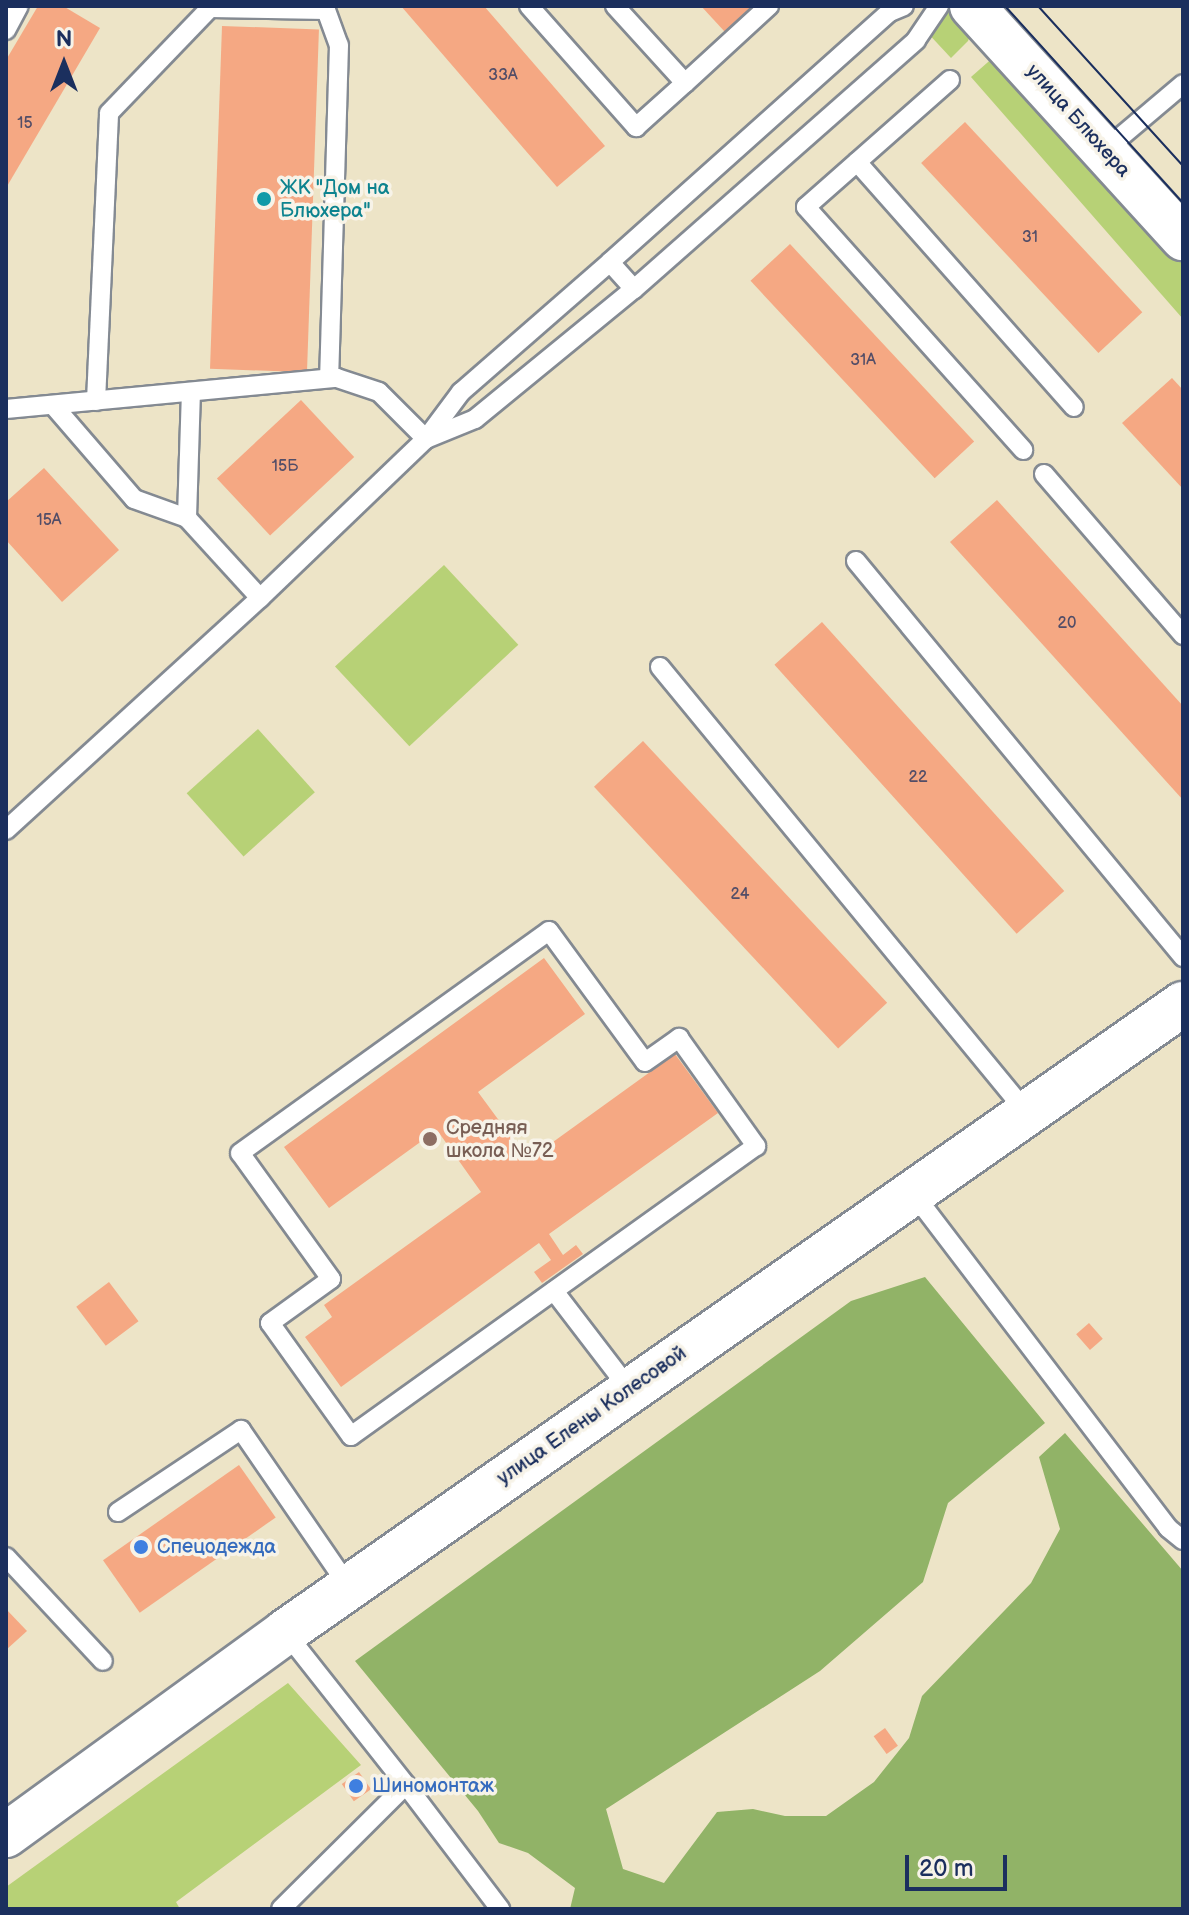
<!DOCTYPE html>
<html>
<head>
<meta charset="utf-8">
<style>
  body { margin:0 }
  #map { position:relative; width:1189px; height:1915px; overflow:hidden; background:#ede4c7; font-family:"Balsamiq Sans",sans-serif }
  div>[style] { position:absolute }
  .green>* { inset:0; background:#b7d176; transform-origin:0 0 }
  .forest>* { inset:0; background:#91b367 }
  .building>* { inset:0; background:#f5a883; transform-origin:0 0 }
  .roads { filter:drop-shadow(2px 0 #848a92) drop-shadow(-2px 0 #848a92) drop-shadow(0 2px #848a92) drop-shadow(0 -2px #848a92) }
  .lane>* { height:18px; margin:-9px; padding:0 9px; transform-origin:9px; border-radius:9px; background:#fff }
  .secondary>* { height:44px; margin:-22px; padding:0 22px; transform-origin:22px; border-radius:22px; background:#fff }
  .tram>* { height:2px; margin:-1px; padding:0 1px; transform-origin:1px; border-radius:1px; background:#1b2f5e }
  .dots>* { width:22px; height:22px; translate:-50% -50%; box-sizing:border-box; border:4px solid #f7f3e8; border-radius:50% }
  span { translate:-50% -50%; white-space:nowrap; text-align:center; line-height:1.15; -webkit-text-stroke:7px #f7f3e8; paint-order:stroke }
  .number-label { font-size:16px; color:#524d67 }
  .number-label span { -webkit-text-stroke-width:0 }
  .street-label { font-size:20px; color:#1b2f5e }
  .culture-label { font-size:20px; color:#0d838f }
  .left { translate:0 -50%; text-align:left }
  .education-label { font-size:20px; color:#785e54 }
  .shop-label { font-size:20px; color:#366cbe }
  .frame { position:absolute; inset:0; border:8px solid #1b2f5e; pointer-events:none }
  .north { position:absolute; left:24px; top:24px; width:80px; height:80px; -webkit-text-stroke:6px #f7f3e8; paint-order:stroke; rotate:0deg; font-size:22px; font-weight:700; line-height:32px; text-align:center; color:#1b2f5e }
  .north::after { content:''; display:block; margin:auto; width:28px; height:36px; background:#1b2f5e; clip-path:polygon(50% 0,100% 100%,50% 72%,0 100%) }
  .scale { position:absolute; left:905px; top:1855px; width:102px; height:36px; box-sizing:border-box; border:4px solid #1b2f5e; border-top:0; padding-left:10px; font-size:24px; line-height:28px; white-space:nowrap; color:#1b2f5e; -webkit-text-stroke:6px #f7f3e8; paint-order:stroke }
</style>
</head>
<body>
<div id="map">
  <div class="green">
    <i style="clip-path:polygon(951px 11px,971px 33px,968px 41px,951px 58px,924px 29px,940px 14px)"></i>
    <i style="clip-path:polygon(996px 55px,1183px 262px,1183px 319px,971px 77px)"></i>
    <i style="left:444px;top:565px;width:109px;height:149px;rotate:47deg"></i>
    <i style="left:258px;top:729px;width:85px;height:96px;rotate:48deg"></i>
    <i style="clip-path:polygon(288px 1683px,361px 1765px,176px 1902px,180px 1909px,6px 1909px,6px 1887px)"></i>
  </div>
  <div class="forest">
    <i style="clip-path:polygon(925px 1277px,1045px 1423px,948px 1503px,923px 1582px,820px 1671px,606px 1809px,623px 1869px,664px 1883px,717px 1812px,753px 1809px,785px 1816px,826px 1816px,874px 1782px,909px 1738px,922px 1696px,1031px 1583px,1060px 1529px,1039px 1457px,1065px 1433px,1183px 1571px,1183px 1909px,570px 1909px,575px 1888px,528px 1853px,499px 1843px,478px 1811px,355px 1661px,851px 1301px)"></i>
  </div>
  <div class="building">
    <i style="clip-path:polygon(38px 6px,63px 6px,100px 28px,6px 188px,6px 60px)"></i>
    <i style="clip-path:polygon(401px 6px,484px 6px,605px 146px,557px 187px)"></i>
    <i style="clip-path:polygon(701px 6px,754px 6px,725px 32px)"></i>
    <i style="left:222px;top:26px;width:97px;height:343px;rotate:2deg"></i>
    <i style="left:965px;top:122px;width:260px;height:60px;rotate:47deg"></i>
    <i style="left:790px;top:244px;width:270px;height:54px;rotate:47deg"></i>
    <i style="clip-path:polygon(1172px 378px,1183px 390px,1183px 489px,1122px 423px)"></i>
    <i style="left:301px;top:400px;width:78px;height:115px;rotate:47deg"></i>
    <i style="clip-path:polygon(44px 468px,119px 550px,62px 602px,6px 540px,6px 502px)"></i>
    <i style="clip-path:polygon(997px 500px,1183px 706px,1183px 800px,950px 542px)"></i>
    <i style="left:822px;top:622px;width:362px;height:64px;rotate:48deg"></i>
    <i style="left:643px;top:741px;width:358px;height:67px;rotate:47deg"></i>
    <i style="clip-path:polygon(544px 958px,585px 1014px,478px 1092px,528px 1160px,675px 1054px,718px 1113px,549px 1234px,563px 1255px,576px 1245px,583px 1254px,542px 1283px,534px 1272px,551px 1260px,539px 1243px,341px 1387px,305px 1337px,332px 1317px,324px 1305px,481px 1192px,437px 1130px,329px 1208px,284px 1147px)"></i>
    <i style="left:109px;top:1282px;width:49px;height:41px;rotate:53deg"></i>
    <i style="left:1089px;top:1323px;width:21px;height:17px;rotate:49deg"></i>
    <i style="left:239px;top:1465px;width:64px;height:166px;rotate:55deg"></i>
    <i style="clip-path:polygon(6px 1609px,27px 1631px,6px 1650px)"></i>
    <i style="left:885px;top:1728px;width:22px;height:14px;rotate:54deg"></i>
    <i style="left:359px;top:1772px;width:21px;height:21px;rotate:55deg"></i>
  </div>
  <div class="roads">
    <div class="lane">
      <i style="left:529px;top:6px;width:162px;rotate:48.5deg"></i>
      <i style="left:636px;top:127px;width:66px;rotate:-41.9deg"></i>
      <i style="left:615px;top:6px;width:104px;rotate:47.7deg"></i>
      <i style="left:685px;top:83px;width:114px;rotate:-42.5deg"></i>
      <i style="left:6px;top:30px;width:27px;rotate:-62deg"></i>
      <i style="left:950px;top:80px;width:192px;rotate:138.6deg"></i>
      <i style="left:806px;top:207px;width:326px;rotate:48.2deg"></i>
      <i style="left:1105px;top:150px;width:102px;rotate:-40.2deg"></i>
      <i style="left:857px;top:162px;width:327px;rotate:48.5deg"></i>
      <i style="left:634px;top:289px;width:36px;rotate:-132deg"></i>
      <i style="left:610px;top:262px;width:375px;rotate:-41.8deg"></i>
      <i style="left:890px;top:12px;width:15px;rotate:-23deg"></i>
      <i style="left:96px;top:401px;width:288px;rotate:-87.4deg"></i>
      <i style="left:109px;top:113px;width:146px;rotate:-46.1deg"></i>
      <i style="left:210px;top:8px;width:116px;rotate:1deg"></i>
      <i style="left:326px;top:10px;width:37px;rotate:70deg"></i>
      <i style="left:339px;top:45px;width:333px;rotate:91.7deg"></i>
      <i style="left:53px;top:405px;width:124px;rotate:49.2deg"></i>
      <i style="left:134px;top:499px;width:56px;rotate:19.7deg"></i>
      <i style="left:187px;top:518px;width:108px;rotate:47.6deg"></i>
      <i style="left:6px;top:409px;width:332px;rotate:-5.4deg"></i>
      <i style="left:337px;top:378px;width:44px;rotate:18.4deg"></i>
      <i style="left:379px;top:392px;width:66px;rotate:45deg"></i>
      <i style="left:426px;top:439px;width:59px;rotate:-53.3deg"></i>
      <i style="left:461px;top:392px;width:198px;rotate:-41.1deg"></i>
      <i style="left:1044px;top:474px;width:213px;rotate:49.2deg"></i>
      <i style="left:187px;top:518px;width:126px;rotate:-88.2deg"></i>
      <i style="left:856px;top:561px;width:514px;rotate:50.45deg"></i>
      <i style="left:660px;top:667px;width:578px;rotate:50.55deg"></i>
      <i style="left:6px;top:830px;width:344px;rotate:-42.4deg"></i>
      <i style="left:260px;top:598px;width:230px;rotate:-43.8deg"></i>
      <i style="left:426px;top:439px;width:53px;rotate:-22.2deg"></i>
      <i style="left:475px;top:419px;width:205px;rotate:-39.3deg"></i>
      <i style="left:634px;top:289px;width:376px;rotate:-41.4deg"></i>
      <i style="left:916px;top:40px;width:41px;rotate:-55.9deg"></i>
      <i style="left:549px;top:931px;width:162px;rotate:53.8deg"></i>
      <i style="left:645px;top:1062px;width:42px;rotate:-35.2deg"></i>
      <i style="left:679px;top:1038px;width:133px;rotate:54.5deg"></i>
      <i style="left:756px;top:1146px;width:498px;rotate:144.4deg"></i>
      <i style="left:351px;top:1436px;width:139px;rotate:-125.6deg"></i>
      <i style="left:270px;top:1323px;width:75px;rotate:-35.8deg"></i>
      <i style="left:331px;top:1279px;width:155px;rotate:-125.8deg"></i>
      <i style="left:240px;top:1153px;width:380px;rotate:-35.7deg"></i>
      <i style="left:913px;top:1193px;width:421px;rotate:52.7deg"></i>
      <i style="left:1168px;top:1528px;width:19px;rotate:39deg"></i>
      <i style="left:554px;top:1291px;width:125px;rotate:52.5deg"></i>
      <i style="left:118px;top:1512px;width:148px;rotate:-33.7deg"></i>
      <i style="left:241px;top:1430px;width:191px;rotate:55.5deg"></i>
      <i style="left:6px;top:1557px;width:142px;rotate:47deg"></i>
      <i style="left:406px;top:1785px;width:156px;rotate:52.8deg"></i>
      <i style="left:281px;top:1909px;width:176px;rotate:-44.8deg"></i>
      <i style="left:406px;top:1785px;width:195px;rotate:-128.3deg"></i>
    </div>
    <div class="secondary">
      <i style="left:972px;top:6px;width:314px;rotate:47.7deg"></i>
      <i style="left:6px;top:1835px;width:345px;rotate:-36deg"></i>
      <i style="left:285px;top:1632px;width:1096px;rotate:-34.97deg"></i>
    </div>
  </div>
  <div class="tram">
    <i style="left:1005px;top:6px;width:266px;rotate:47.9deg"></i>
    <i style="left:1038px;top:6px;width:216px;rotate:47.8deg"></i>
  </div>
  <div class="dots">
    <i style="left:264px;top:199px;background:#0f9aa8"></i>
    <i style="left:430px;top:1139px;background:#8d6e63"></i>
    <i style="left:141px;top:1547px;background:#3f7fe0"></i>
    <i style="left:356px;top:1786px;background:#3f7fe0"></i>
  </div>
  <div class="number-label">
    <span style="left:503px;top:76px">33А</span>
    <span style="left:25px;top:124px">15</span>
    <span style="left:1030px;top:238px">31</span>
    <span style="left:863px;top:361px">31А</span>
    <span style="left:285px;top:467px">15Б</span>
    <span style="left:49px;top:521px">15А</span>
    <span style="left:1067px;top:624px">20</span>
    <span style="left:918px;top:778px">22</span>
    <span style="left:740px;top:895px">24</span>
  </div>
  <div class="street-label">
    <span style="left:1078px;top:121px;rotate:48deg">улица Блюхера</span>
    <span style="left:592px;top:1416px;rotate:-35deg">улица Елены Колесовой</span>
  </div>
  <div class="culture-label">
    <span class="left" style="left:280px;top:200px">ЖК "Дом на<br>Блюхера"</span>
  </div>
  <div class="education-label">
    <span class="left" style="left:446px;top:1140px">Средняя<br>школа №72</span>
  </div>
  <div class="shop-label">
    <span class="left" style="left:157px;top:1547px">Спецодежда</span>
    <span class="left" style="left:372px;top:1786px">Шиномонтаж</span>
  </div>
  <div class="frame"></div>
  <div class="north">N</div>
  <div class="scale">20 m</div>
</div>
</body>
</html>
